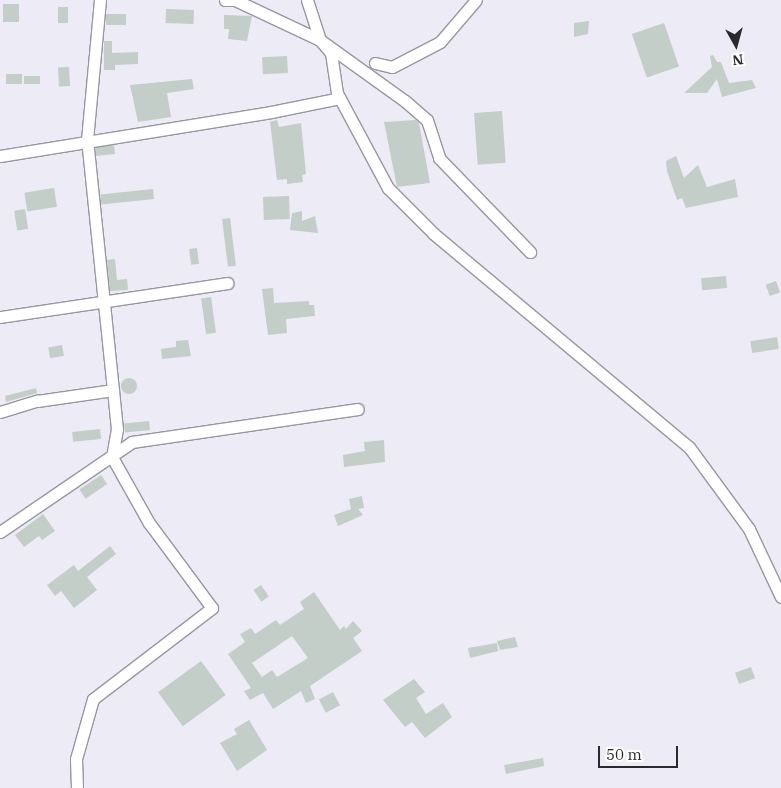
<!DOCTYPE html>
<html>
<head>
<meta charset="utf-8">
<style>
  body { margin:0 }
  #map { position:relative; width:781px; height:788px; overflow:hidden; background:#edebf6; font-family:"IBM Plex Serif",serif }
  div>[style] { position:absolute }
  .building>* { inset:0; background:#c2cec7; transform-origin:0 0 }
  .round { border-radius:50% }
  .roads { filter:drop-shadow(1px 0 #9896a1) drop-shadow(-1px 0 #9896a1) drop-shadow(0 1px #9896a1) drop-shadow(0 -1px #9896a1) }
  .minor>* { height:11px; margin:-5.5px; padding:0 5.5px; transform-origin:5.5px; border-radius:5.5px; background:#fff }
  span { translate:-50% -50%; white-space:nowrap; text-align:center; line-height:1.15; -webkit-text-stroke:4px #fff; paint-order:stroke }
  .north { position:absolute; left:711px; top:20px; width:50px; height:50px; -webkit-text-stroke:4px #fff; paint-order:stroke; rotate:173deg; font-size:14px; font-weight:700; line-height:20px; text-align:center; color:#2a292e }
  .north::after { content:''; display:block; margin:auto; width:18px; height:22px; background:#2a292e; clip-path:polygon(50% 0,100% 100%,50% 72%,0 100%) }
  .scale { position:absolute; left:598px; top:746px; width:80px; height:22px; box-sizing:border-box; border:2px solid #2a292e; border-top:0; padding-left:6px; font-size:15px; line-height:18px; white-space:nowrap; color:#2a292e; -webkit-text-stroke:4px #fff; paint-order:stroke }
</style>
</head>
<body>
<div id="map">
  <div class="building">
    <i style="left:3px;top:4px;width:16px;height:18px"></i>
    <i style="left:58px;top:7px;width:10px;height:16px"></i>
    <i style="left:166px;top:9px;width:28px;height:14px;rotate:2deg"></i>
    <i style="left:106px;top:14px;width:20px;height:11px"></i>
    <i style="clip-path:polygon(224px 15px,252px 16px,247px 41px,228px 39px,229px 29px,224px 29px)"></i>
    <i style="clip-path:polygon(589px 21px,588px 34px,574px 37px,574px 23px)"></i>
    <i style="left:664px;top:23px;width:46px;height:34px;rotate:71deg"></i>
    <i style="clip-path:polygon(104px 41px,112px 41px,112px 53px,138px 52px,138px 64px,115px 65px,115px 70px,104px 70px)"></i>
    <i style="clip-path:polygon(713px 55px,717px 62px,721px 62px,729px 83px,752px 80px,756px 88px,722px 97px,717px 79px,707px 93px,684px 93px,712px 67px,710px 56px)"></i>
    <i style="left:287px;top:56px;width:17px;height:25px;rotate:87deg"></i>
    <i style="left:69px;top:67px;width:19px;height:11px;rotate:87deg"></i>
    <i style="left:6px;top:74px;width:16px;height:10px"></i>
    <i style="left:24px;top:76px;width:16px;height:8px"></i>
    <i style="clip-path:polygon(192px 79px,194px 89px,167px 93px,171px 117px,138px 122px,130px 85px)"></i>
    <i style="left:502px;top:111px;width:52px;height:28px;rotate:86deg"></i>
    <i style="clip-path:polygon(277px 120px,279px 127px,301px 123px,306px 174px,302px 175px,303px 182px,287px 184px,287px 179px,277px 180px,270px 122px)"></i>
    <i style="clip-path:polygon(416px 120px,419px 123px,430px 183px,397px 187px,384px 122px)"></i>
    <i style="left:114px;top:145px;width:9px;height:19px;rotate:84deg"></i>
    <i style="clip-path:polygon(676px 156px,684px 178px,698px 165px,707px 187px,735px 179px,738px 197px,686px 208px,682px 198px,677px 200px,667px 171px,666px 161px)"></i>
    <i style="left:54px;top:188px;width:19px;height:30px;rotate:81deg"></i>
    <i style="left:153px;top:189px;width:10px;height:53px;rotate:84deg"></i>
    <i style="left:289px;top:196px;width:23px;height:26px;rotate:88deg"></i>
    <i style="left:25px;top:209px;width:20px;height:11px;rotate:81deg"></i>
    <i style="clip-path:polygon(302px 211px,302px 221px,315px 216px,318px 233px,290px 230px,292px 213px)"></i>
    <i style="left:230px;top:218px;width:48px;height:8px;rotate:83deg"></i>
    <i style="left:197px;top:248px;width:16px;height:8px;rotate:83deg"></i>
    <i style="clip-path:polygon(115px 259px,117px 280px,127px 279px,128px 290px,110px 291px,107px 260px)"></i>
    <i style="left:726px;top:276px;width:12px;height:25px;rotate:85deg"></i>
    <i style="left:776px;top:281px;width:12px;height:11px;rotate:70deg"></i>
    <i style="clip-path:polygon(273px 288px,274px 303px,309px 301px,309px 305px,314px 305px,315px 316px,286px 319px,287px 333px,268px 335px,262px 289px)"></i>
    <i style="left:211px;top:297px;width:36px;height:10px;rotate:82deg"></i>
    <i style="left:777px;top:337px;width:12px;height:27px;rotate:81deg"></i>
    <i style="clip-path:polygon(188px 340px,191px 356px,162px 359px,161px 349px,176px 347px,176px 341px)"></i>
    <i style="left:62px;top:345px;width:11px;height:14px;rotate:80deg"></i>
    <i class="round" style="left:121px;top:378px;width:16px;height:16px"></i>
    <i style="clip-path:polygon(36px 388px,37px 393px,6px 402px,5px 396px)"></i>
    <i style="left:149px;top:421px;width:9px;height:25px;rotate:84deg"></i>
    <i style="left:100px;top:429px;width:10px;height:28px;rotate:84deg"></i>
    <i style="clip-path:polygon(384px 440px,385px 462px,344px 467px,343px 455px,365px 451px,364px 442px)"></i>
    <i style="left:101px;top:475px;width:11px;height:26px;rotate:56deg"></i>
    <i style="clip-path:polygon(362px 496px,364px 508px,358px 509px,363px 515px,338px 526px,334px 515px,351px 509px,349px 499px)"></i>
    <i style="clip-path:polygon(43px 514px,55px 531px,42px 540px,39px 536px,24px 547px,15px 535px)"></i>
    <i style="clip-path:polygon(110px 546px,116px 554px,87px 577px,97px 590px,74px 608px,61px 591px,55px 596px,47px 585px,74px 565px,78px 571px)"></i>
    <i style="left:261px;top:585px;width:14px;height:9px;rotate:56deg"></i>
    <i style="clip-path:polygon(evenodd,314px 592px,340px 630px,344px 626px,346px 629px,353px 621px,362px 631px,353px 638px,362px 651px,310px 686px,315px 699px,306px 703px,301px 691px,273px 709px,263px 693px,250px 700px,244px 691px,251px 688px,228px 654px,245px 642px,240px 634px,251px 628px,255px 634px,276px 620px,280px 625px,304px 609px,300px 602px,314px 592px,292px 636px,308px 658px,277px 677px,272px 670px,262px 677px,252px 663px,292px 636px)"></i>
    <i style="clip-path:polygon(515px 637px,518px 647px,500px 650px,497px 641px)"></i>
    <i style="clip-path:polygon(497px 643px,498px 651px,470px 658px,468px 648px)"></i>
    <i style="left:201px;top:661px;width:42px;height:53px;rotate:54deg"></i>
    <i style="left:751px;top:667px;width:12px;height:17px;rotate:70deg"></i>
    <i style="clip-path:polygon(414px 679px,425px 692px,416px 698px,426px 714px,443px 703px,452px 717px,425px 738px,412px 722px,405px 727px,383px 700px)"></i>
    <i style="left:333px;top:692px;width:15px;height:16px;rotate:62deg"></i>
    <i style="clip-path:polygon(249px 720px,267px 750px,237px 771px,220px 743px,237px 734px,234px 729px)"></i>
    <i style="clip-path:polygon(543px 758px,544px 766px,506px 774px,504px 765px)"></i>
  </div>
  <div class="roads">
    <div class="minor">
      <i style="left:225px;top:0;width:10px"></i>
      <i style="left:235px;top:0;width:94px;rotate:25.2deg"></i>
      <i style="left:320px;top:40px;width:105px;rotate:35.7deg"></i>
      <i style="left:405px;top:101px;width:29px;rotate:41deg"></i>
      <i style="left:427px;top:120px;width:40px;rotate:72deg"></i>
      <i style="left:439px;top:158px;width:131px;rotate:45.9deg"></i>
      <i style="left:307px;top:0;width:42px;rotate:72deg"></i>
      <i style="left:320px;top:40px;width:17px;rotate:50deg"></i>
      <i style="left:331px;top:53px;width:40px;rotate:81.5deg"></i>
      <i style="left:337px;top:93px;width:108px;rotate:61.8deg"></i>
      <i style="left:388px;top:188px;width:65px;rotate:45deg"></i>
      <i style="left:434px;top:234px;width:332px;rotate:39.9deg"></i>
      <i style="left:689px;top:447px;width:102px;rotate:53.8deg"></i>
      <i style="left:749px;top:529px;width:75px;rotate:64.8deg"></i>
      <i style="left:375px;top:63px;width:17px;rotate:13deg"></i>
      <i style="left:392px;top:67px;width:54px;rotate:-27.5deg"></i>
      <i style="left:440px;top:42px;width:55px;rotate:-49.4deg"></i>
      <i style="left:0;top:156px;width:275px;rotate:-9.2deg"></i>
      <i style="left:271px;top:112px;width:70px;rotate:-11.5deg"></i>
      <i style="left:0;top:317px;width:230px;rotate:-8.5deg"></i>
      <i style="left:0;top:412px;width:39px;rotate:-17deg"></i>
      <i style="left:37px;top:401px;width:77px;rotate:-8.2deg"></i>
      <i style="left:0;top:532px;width:160px;rotate:-34.3deg"></i>
      <i style="left:132px;top:442px;width:228px;rotate:-8.3deg"></i>
      <i style="left:77px;top:788px;width:29px;rotate:-92deg"></i>
      <i style="left:76px;top:759px;width:62px;rotate:-74.2deg"></i>
      <i style="left:93px;top:699px;width:150px;rotate:-37.4deg"></i>
      <i style="left:212px;top:608px;width:106px;rotate:-126.5deg"></i>
      <i style="left:149px;top:523px;width:76px;rotate:-119.3deg"></i>
      <i style="left:112px;top:457px;width:28px;rotate:-80deg"></i>
      <i style="left:117px;top:429px;width:291px;rotate:-95.9deg"></i>
      <i style="left:87px;top:140px;width:141px;rotate:-84.7deg"></i>
    </div>
  </div>
  <div class="north">N</div>
  <div class="scale">50 m</div>
</div>
</body>
</html>
